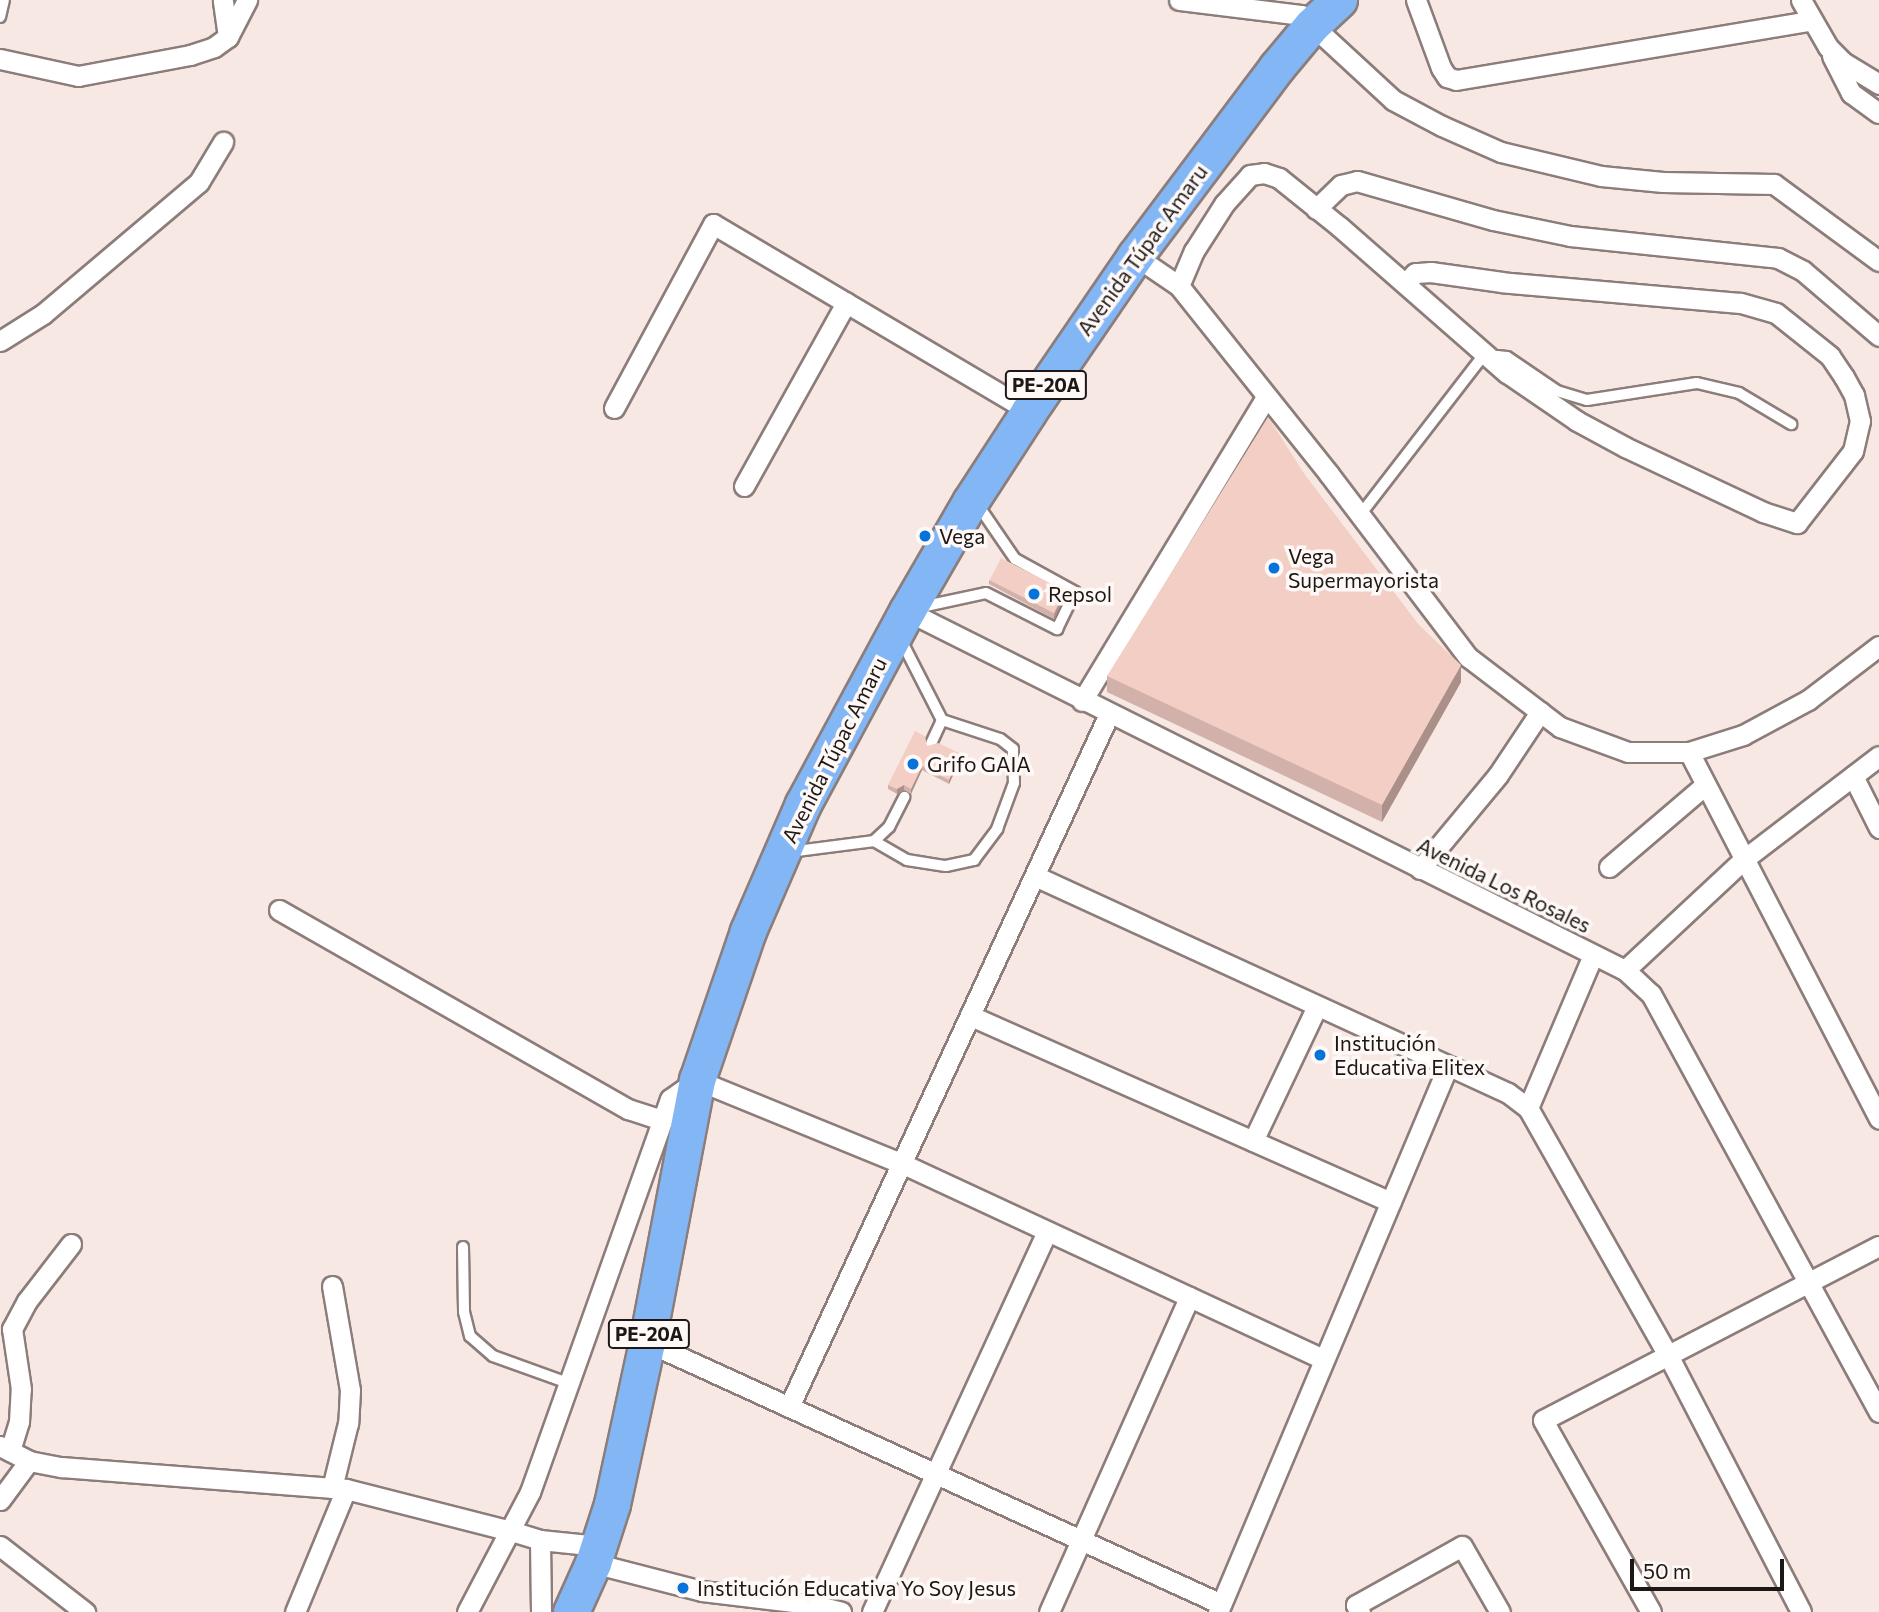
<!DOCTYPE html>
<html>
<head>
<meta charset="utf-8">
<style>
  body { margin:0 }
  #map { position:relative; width:1879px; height:1612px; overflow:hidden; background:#f8e8e4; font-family:Commissioner,sans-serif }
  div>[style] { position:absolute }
  .roads { filter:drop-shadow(2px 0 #8c7d7a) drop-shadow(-2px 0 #8c7d7a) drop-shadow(0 2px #8c7d7a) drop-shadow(0 -2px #8c7d7a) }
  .lane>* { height:10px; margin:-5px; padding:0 5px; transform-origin:5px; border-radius:5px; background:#fff }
  .street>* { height:19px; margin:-9.5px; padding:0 9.5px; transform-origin:9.5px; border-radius:9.5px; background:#fff }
  .highway>* { height:35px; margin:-17.5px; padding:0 17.5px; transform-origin:17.5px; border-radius:17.5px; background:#83b6f5 }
  .wall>* { inset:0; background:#d1b1a9 }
  .shaded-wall>* { inset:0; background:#aa9089 }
  .building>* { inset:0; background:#f3cec4; transform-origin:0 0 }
  .dots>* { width:19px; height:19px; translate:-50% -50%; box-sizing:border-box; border:4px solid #fef8f6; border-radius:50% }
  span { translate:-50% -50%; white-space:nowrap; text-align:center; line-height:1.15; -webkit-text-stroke:7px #fef8f6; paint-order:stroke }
  .shield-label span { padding:2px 5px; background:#fef8f6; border:2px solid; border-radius:5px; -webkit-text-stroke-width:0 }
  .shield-label { font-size:19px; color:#1d1716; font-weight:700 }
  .street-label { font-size:21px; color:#1d1716 }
  .poi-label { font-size:21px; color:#1d1716 }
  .left { translate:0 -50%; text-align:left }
  .scale { position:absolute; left:1630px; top:1559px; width:154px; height:32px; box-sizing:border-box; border:4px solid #1d1716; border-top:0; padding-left:9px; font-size:21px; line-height:24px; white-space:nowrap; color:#1d1716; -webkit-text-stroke:5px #fef8f6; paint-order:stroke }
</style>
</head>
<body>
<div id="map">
  <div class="roads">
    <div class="lane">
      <i style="left:0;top:17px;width:17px;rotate:-77deg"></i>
      <i style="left:1493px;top:359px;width:5px;rotate:-37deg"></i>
      <i style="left:1497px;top:356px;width:10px;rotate:6deg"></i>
      <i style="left:1507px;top:357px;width:60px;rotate:34.2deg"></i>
      <i style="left:1557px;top:391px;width:31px;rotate:17deg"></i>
      <i style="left:1587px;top:400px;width:111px;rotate:-8.8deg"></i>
      <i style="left:1697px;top:383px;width:43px;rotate:13.4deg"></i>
      <i style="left:1739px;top:393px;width:61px;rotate:30.8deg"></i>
      <i style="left:1360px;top:515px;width:205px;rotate:-52.3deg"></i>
      <i style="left:921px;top:607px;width:66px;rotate:-12.2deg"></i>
      <i style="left:986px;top:593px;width:80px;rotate:26.9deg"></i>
      <i style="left:1057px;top:629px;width:41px;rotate:-64.1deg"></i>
      <i style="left:1075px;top:592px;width:68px;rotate:-151.2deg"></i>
      <i style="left:1015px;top:559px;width:69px;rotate:-124.4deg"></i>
      <i style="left:900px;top:638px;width:92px;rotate:62.9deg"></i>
      <i style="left:942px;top:720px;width:26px;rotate:115deg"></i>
      <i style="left:874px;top:841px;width:38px;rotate:30deg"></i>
      <i style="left:907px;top:860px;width:39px;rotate:9deg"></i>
      <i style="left:946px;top:866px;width:29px;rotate:-12deg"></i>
      <i style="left:974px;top:860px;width:39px;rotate:-53deg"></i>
      <i style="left:997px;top:829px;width:49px;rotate:-69.7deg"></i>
      <i style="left:1014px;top:783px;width:34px;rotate:-92deg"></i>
      <i style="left:1013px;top:749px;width:16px;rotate:-142deg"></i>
      <i style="left:1000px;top:739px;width:61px;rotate:-161.9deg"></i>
      <i style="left:789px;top:852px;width:86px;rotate:-7.4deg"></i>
      <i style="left:874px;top:841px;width:21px;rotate:-43deg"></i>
      <i style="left:889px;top:827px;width:34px;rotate:-63deg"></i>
      <i style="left:463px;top:1247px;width:65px;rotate:89.1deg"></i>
      <i style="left:464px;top:1312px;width:25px;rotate:76deg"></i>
      <i style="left:470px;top:1336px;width:30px;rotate:41deg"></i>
      <i style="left:493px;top:1356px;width:80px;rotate:19.8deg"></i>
    </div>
    <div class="street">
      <i style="left:1179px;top:0;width:123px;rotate:7deg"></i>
      <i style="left:1301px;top:15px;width:125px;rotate:42.7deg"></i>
      <i style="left:1393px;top:100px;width:55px;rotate:28deg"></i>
      <i style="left:1442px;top:126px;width:64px;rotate:23.8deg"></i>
      <i style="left:1501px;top:152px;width:103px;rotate:13.5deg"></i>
      <i style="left:1601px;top:176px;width:62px;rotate:5.5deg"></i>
      <i style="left:1663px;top:182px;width:111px;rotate:1deg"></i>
      <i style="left:1774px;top:184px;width:130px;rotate:36.3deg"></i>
      <i style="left:1416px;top:0;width:72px;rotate:69.8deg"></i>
      <i style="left:1441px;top:68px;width:11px;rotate:56deg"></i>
      <i style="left:1447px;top:77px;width:9px;rotate:18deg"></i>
      <i style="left:1456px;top:80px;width:359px;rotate:-9.5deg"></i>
      <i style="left:1801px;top:0;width:54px;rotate:60.1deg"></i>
      <i style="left:1828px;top:47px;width:21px;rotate:45deg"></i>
      <i style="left:1843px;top:62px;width:42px;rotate:31.4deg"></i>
      <i style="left:228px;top:37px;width:42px;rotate:-62.8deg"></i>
      <i style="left:1832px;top:56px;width:42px;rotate:62.8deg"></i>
      <i style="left:1851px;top:93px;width:34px;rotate:36deg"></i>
      <i style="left:0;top:59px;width:80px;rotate:12.3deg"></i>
      <i style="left:78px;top:76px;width:114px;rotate:-10.6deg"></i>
      <i style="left:190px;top:55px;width:25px;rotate:-18deg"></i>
      <i style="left:214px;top:47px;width:17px;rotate:-36deg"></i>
      <i style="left:228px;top:37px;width:37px;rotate:-98deg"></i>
      <i style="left:1316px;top:209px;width:35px;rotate:-44deg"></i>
      <i style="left:1341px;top:185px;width:16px;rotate:-14deg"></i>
      <i style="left:1357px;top:181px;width:141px;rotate:16deg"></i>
      <i style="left:1493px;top:220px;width:79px;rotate:11.7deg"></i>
      <i style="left:1570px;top:236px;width:209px;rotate:6deg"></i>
      <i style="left:1778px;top:258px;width:28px;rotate:27deg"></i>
      <i style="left:1803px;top:271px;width:100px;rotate:40.5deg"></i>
      <i style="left:1135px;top:256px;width:53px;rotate:34.3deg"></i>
      <i style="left:1179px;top:286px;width:241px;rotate:51.4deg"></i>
      <i style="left:1329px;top:474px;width:230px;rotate:52.8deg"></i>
      <i style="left:1468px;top:657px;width:116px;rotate:37.3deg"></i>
      <i style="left:1560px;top:727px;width:72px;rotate:20.2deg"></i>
      <i style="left:1628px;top:752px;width:61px"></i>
      <i style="left:1689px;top:752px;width:57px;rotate:-17.5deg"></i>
      <i style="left:1743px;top:735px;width:74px;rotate:-28.3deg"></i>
      <i style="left:1808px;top:700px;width:89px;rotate:-37.3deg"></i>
      <i style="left:1179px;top:286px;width:38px;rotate:-67deg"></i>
      <i style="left:1194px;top:251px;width:56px;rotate:-57.4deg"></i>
      <i style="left:1224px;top:204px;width:39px;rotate:-48deg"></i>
      <i style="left:1250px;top:175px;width:14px;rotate:-8deg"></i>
      <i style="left:1264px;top:173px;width:16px;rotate:18deg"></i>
      <i style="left:1279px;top:178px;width:78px;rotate:38.8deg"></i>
      <i style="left:1340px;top:227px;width:222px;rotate:41.2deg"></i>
      <i style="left:1507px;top:373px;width:85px;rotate:34.4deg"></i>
      <i style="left:1577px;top:421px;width:55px;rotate:28.4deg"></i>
      <i style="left:1625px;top:447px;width:153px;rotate:25.2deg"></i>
      <i style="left:1763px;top:512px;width:36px;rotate:18deg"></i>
      <i style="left:1797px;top:523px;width:91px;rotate:-52.1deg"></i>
      <i style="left:1853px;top:451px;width:31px;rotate:-77deg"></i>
      <i style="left:1860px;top:421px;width:27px;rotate:-103deg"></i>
      <i style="left:1854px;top:395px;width:21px;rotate:-119deg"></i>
      <i style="left:1844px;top:377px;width:25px;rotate:-124deg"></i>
      <i style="left:1830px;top:356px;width:69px;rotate:-141.5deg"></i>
      <i style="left:1776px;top:313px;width:37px;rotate:-164deg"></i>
      <i style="left:1740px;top:303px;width:239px;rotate:-175deg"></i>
      <i style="left:1502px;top:282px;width:72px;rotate:-172deg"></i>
      <i style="left:1431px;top:272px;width:16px;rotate:176deg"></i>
      <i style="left:1415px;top:273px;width:13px;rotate:132deg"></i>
      <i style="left:0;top:341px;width:51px;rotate:-32.1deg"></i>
      <i style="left:43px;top:314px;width:204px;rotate:-40.2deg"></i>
      <i style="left:199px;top:182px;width:47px;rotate:-59deg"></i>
      <i style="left:614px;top:408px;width:209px;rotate:-61.7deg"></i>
      <i style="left:713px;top:224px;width:367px;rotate:30.6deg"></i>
      <i style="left:744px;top:486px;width:210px;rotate:-60.9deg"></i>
      <i style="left:907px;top:611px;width:803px;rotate:26.57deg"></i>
      <i style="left:1625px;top:970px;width:35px;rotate:43deg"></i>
      <i style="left:1651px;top:994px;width:476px;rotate:61.4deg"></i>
      <i style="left:1082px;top:701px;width:355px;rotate:-58.8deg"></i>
      <i style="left:1689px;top:752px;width:413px;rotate:62.6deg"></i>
      <i style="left:1853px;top:776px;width:58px;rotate:63.4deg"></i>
      <i style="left:1609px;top:867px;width:126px;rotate:-40.5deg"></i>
      <i style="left:1420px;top:869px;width:122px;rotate:-50.3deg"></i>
      <i style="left:1498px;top:775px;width:76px;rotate:-56.3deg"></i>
      <i style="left:1035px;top:876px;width:520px;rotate:24.64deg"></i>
      <i style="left:1508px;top:1093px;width:25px;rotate:37deg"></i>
      <i style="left:1528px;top:1108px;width:284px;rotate:60.5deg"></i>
      <i style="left:1668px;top:1355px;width:289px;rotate:62.6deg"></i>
      <i style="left:279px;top:910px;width:402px;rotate:29.7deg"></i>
      <i style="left:628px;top:1109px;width:36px;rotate:18deg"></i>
      <i style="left:1625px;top:970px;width:161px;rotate:-43deg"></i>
      <i style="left:1743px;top:860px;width:171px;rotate:-37.4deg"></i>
      <i style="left:971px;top:1016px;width:459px;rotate:23.9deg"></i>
      <i style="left:1528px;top:1108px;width:166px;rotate:-67deg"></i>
      <i style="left:1253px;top:1141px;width:149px;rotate:-64.6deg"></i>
      <i style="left:332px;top:1286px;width:106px;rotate:80.2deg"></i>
      <i style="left:350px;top:1390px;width:33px;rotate:93deg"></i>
      <i style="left:348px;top:1423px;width:67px;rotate:103.8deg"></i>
      <i style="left:647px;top:1342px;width:631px;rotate:24.53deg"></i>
      <i style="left:789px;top:1407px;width:763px;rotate:-65.21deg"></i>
      <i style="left:0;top:1446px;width:33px;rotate:27deg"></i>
      <i style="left:29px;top:1461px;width:33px;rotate:11deg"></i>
      <i style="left:61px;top:1467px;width:286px;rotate:4.4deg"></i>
      <i style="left:346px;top:1489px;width:170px;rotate:14.3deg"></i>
      <i style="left:511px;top:1531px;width:30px;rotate:17deg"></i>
      <i style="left:540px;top:1540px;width:72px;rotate:89.2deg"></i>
      <i style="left:10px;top:1451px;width:30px;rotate:-73deg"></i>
      <i style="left:19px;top:1422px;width:33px;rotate:-87deg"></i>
      <i style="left:21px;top:1389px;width:61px;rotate:-98.5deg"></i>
      <i style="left:12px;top:1329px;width:32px;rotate:-62deg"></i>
      <i style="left:27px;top:1301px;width:72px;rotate:-52.3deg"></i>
      <i style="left:0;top:1500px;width:49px;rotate:-53.4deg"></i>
      <i style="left:540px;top:1540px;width:59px;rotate:5.8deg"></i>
      <i style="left:0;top:1546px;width:108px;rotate:37.8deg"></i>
      <i style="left:593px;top:1563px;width:113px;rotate:14.4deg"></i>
      <i style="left:702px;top:1591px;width:109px;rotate:6.9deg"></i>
      <i style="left:810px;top:1604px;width:32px;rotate:14deg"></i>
      <i style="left:295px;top:1612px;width:133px;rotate:-67.5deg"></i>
      <i style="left:467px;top:1612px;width:136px;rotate:-62.3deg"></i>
      <i style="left:530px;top:1492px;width:417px;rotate:-70.4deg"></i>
      <i style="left:670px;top:1099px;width:33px;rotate:-35deg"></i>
      <i style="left:697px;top:1080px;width:222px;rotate:22.2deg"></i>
      <i style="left:903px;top:1164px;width:464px;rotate:24.9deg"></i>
      <i style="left:872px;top:1612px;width:419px;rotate:-65.3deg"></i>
      <i style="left:1049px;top:1612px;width:345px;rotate:-66deg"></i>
      <i style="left:1218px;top:1612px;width:592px;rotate:-67.16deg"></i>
      <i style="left:1360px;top:1612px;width:8px;rotate:-120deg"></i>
      <i style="left:1356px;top:1605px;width:121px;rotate:-29.1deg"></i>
      <i style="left:1462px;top:1546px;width:76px;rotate:60.1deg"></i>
      <i style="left:1651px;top:1612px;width:220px;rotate:-119.4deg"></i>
      <i style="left:1543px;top:1420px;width:378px;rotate:-27.4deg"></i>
    </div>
    <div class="highway">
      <i style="left:571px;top:1612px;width:54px;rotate:-65.8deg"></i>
      <i style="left:593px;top:1563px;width:62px;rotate:-72.1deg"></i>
      <i style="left:612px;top:1504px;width:166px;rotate:-77.8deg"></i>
      <i style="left:647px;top:1342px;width:267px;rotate:-79.2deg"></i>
      <i style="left:697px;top:1080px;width:157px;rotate:-71.1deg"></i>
      <i style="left:748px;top:931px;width:138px;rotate:-66.6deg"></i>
      <i style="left:803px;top:804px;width:219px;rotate:-61.7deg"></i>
      <i style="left:907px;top:611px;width:126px;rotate:-60deg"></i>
      <i style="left:970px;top:502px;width:108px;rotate:-57deg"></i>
      <i style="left:1029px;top:411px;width:188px;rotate:-55.6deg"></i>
      <i style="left:1135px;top:256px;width:235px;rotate:-53.1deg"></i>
      <i style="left:1276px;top:68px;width:56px;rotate:-50.1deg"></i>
      <i style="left:1312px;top:25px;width:37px;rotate:-43deg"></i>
    </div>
  </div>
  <div class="wall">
    <i style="clip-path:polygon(1307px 478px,1461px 682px,1382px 822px,1107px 692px,1107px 676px)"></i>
    <i style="clip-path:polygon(989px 580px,1065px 595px,1054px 619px,989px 584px)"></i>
    <i style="clip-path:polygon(927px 746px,961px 758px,949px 784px,922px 770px,911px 794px,904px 790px,897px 794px,888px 789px,888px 785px)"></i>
  </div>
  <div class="shaded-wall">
    <i style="clip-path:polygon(1065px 591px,1065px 595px,1054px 619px,1054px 615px)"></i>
    <i style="clip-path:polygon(1461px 665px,1461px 682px,1382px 822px,1382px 805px)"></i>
    <i style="clip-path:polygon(961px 754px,961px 758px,949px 784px,949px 780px)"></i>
    <i style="clip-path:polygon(922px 766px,922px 770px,911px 794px,911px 789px)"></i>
    <i style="clip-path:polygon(904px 785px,904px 790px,897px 794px,897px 789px)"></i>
  </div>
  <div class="building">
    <i style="clip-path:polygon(1268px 417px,1307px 478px,1419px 625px,1461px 665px,1382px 805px,1107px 676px)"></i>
    <i style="left:1001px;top:558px;width:72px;height:25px;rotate:27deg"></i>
    <i style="clip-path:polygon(915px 731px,925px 736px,927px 746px,938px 743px,961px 754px,949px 780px,922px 766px,911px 789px,904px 785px,897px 789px,888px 785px)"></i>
  </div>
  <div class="dots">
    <i style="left:925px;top:536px;background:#0673db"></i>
    <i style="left:1274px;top:568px;background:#0673db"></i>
    <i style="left:1034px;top:594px;background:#0673db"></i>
    <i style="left:913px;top:764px;background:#0673db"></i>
    <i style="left:1320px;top:1055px;background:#0673db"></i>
    <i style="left:683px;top:1588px;background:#0673db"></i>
  </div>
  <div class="shield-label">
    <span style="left:1046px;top:385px">PE-20A</span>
    <span style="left:649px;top:1334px">PE-20A</span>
  </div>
  <div class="street-label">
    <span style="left:1142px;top:250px;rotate:-54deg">Avenida Túpac Amaru</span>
    <span style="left:834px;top:750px;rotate:-63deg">Avenida Túpac Amaru</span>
    <span style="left:1504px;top:885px;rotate:26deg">Avenida Los Rosales</span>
  </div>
  <div class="poi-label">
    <span class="left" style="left:939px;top:536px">Vega</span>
    <span class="left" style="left:1288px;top:568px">Vega<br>Supermayorista</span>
    <span class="left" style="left:1048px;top:594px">Repsol</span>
    <span class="left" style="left:927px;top:764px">Grifo GAIA</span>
    <span class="left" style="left:1334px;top:1055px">Institución<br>Educativa Elitex</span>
    <span class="left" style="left:697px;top:1588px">Institución Educativa Yo Soy Jesus</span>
  </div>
  <div class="scale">50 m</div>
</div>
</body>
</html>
